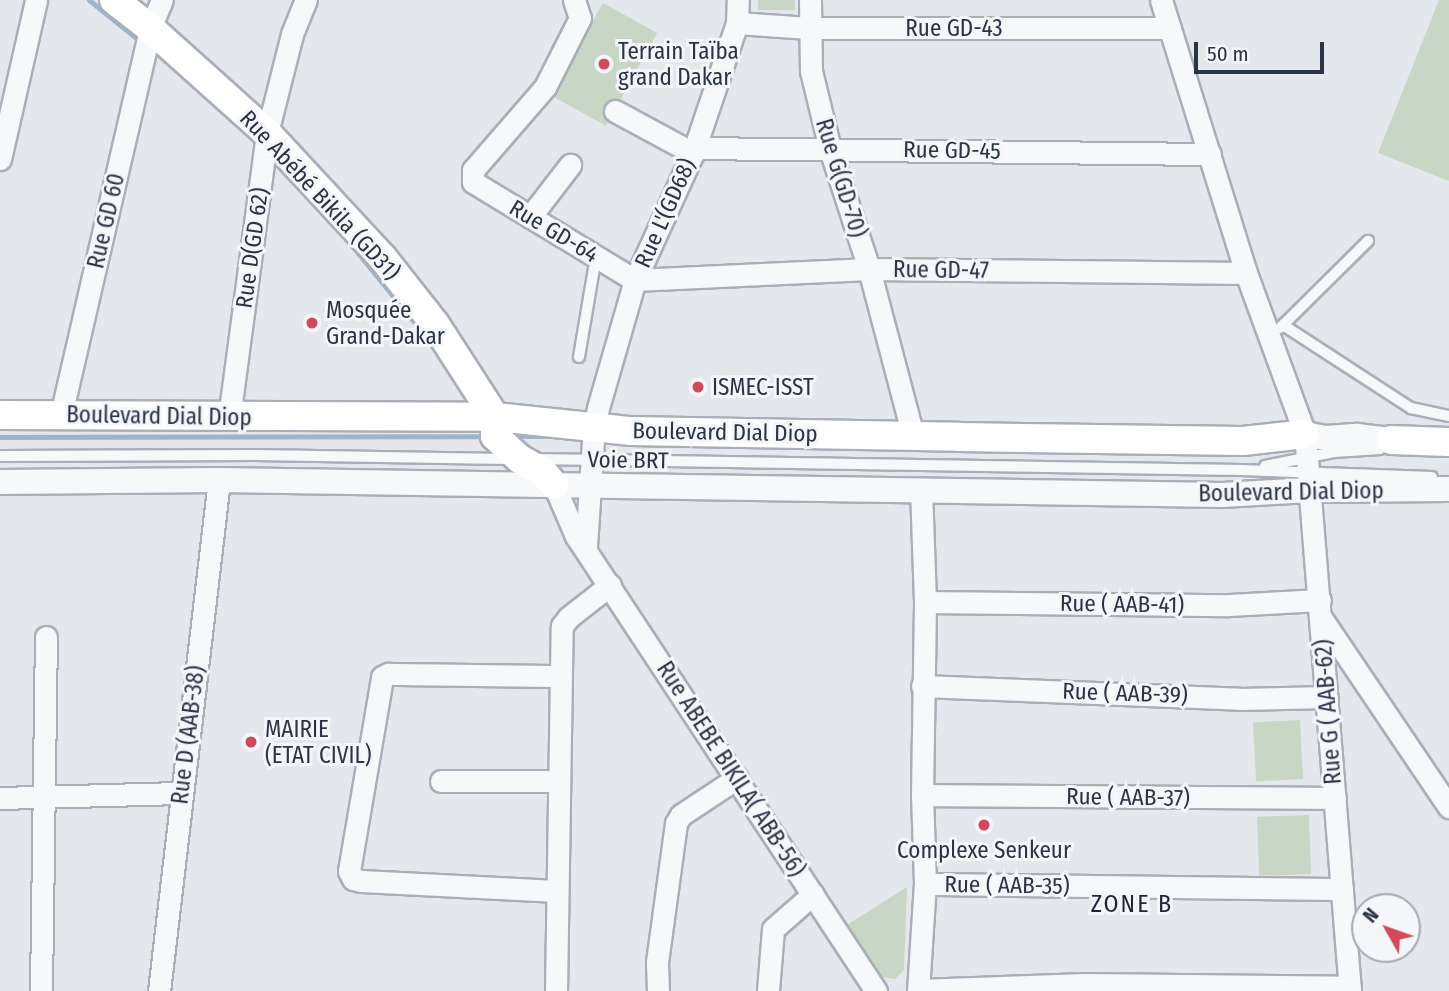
<!DOCTYPE html>
<html>
<head>
<meta charset="utf-8">
<style>
  body { margin:0 }
  #map { position:relative; width:1449px; height:991px; overflow:hidden; background:#e4e7ec; font-family:"Fira Sans Condensed",sans-serif }
  div>[style] { position:absolute }
  .green>* { inset:0; background:#c9d6c5; transform-origin:0 0 }
  .stream>* { height:5px; margin:-2.5px; padding:0 2.5px; transform-origin:2.5px; border-radius:2.5px; background:#9fb4cc }
  .roads { filter:drop-shadow(2px 0 #a9aeb7) drop-shadow(-2px 0 #a9aeb7) drop-shadow(0 2px #a9aeb7) drop-shadow(0 -2px #a9aeb7) }
  .service>* { height:10px; margin:-5px; padding:0 5px; transform-origin:5px; border-radius:5px; background:#f7f8fa }
  .minor>* { height:21px; margin:-10.5px; padding:0 10.5px; transform-origin:10.5px; border-radius:10.5px; background:#f7f8fa }
  .tertiary>* { height:24px; margin:-12px; padding:0 12px; transform-origin:12px; border-radius:12px; background:#f7f8fa }
  .secondary>* { height:28px; margin:-14px; padding:0 14px; transform-origin:14px; border-radius:14px; background:#fff }
  .dots>* { width:19px; height:19px; translate:-50% -50%; box-sizing:border-box; border:4px solid #f4f6f9; border-radius:50% }
  span { translate:-50% -50%; white-space:nowrap; text-align:center; line-height:1.15; -webkit-text-stroke:6px #f4f6f9; paint-order:stroke }
  .street-label { font-size:23px; color:#2b3445 }
  .poi-label { font-size:23px; color:#2b3445 }
  .left { translate:0 -50%; text-align:left }
  .neighbourhood-label { font-size:24px; color:#1d2536; letter-spacing:2px }
  .north { position:absolute; left:1351px; top:893px; width:70px; height:70px; box-sizing:border-box; background:#f4f6f9; border:2px solid #a4a8b1; border-radius:50%; rotate:310deg; font-size:19px; font-weight:700; line-height:28px; text-align:center; color:#2b3445 }
  .north::after { content:''; display:block; margin:auto; width:24px; height:32px; background:#d1495b; clip-path:polygon(50% 0,100% 100%,50% 72%,0 100%) }
  .scale { position:absolute; left:1194px; top:42px; width:130px; height:32px; box-sizing:border-box; border:4px solid #2b3445; border-top:0; padding-left:9px; font-size:21px; line-height:24px; white-space:nowrap; color:#2b3445; -webkit-text-stroke:5px #f4f6f9; paint-order:stroke }
</style>
</head>
<body>
<div id="map">
  <div class="green">
    <i style="left:758px;top:0;width:37px;height:10px"></i>
    <i style="clip-path:polygon(1439px 0,1449px 0,1449px 181px,1378px 153px)"></i>
    <i style="left:603px;top:3px;width:62px;height:106px;rotate:29deg"></i>
    <i style="left:1300px;top:720px;width:59px;height:47px;rotate:87deg"></i>
    <i style="left:1309px;top:815px;width:59px;height:52px;rotate:88deg"></i>
    <i style="clip-path:polygon(907px 887px,904px 970px,895px 979px,882px 977px,847px 925px)"></i>
  </div>
  <div class="stream">
    <i style="left:89px;top:0;width:67px;rotate:38.9deg"></i>
    <i style="left:345px;top:237px;width:136px;rotate:50.9deg"></i>
    <i style="left:511px;top:436px;width:39px"></i>
    <i style="left:0;top:437px;width:487px;rotate:-0.1deg"></i>
  </div>
  <div class="roads">
    <div class="service">
      <i style="left:1283px;top:325px;width:153px;rotate:33deg"></i>
      <i style="left:1411px;top:408px;width:39px;rotate:12deg"></i>
      <i style="left:1280px;top:328px;width:124px;rotate:-44.7deg"></i>
      <i style="left:579px;top:357px;width:102px;rotate:-80.4deg"></i>
      <i style="left:0;top:456px;width:255px;rotate:-0.2deg"></i>
      <i style="left:255px;top:455px;width:257px;rotate:0.9deg"></i>
      <i style="left:535px;top:459px;width:706px;rotate:0.89deg"></i>
      <i style="left:1241px;top:470px;width:191px;rotate:2.1deg"></i>
      <i style="left:1265px;top:466px;width:70px;rotate:-11.5deg"></i>
      <i style="left:1334px;top:452px;width:46px;rotate:-3.7deg"></i>
    </div>
    <div class="minor">
      <i style="left:574px;top:0;width:19px;rotate:72deg"></i>
      <i style="left:580px;top:18px;width:77px;rotate:116.9deg"></i>
      <i style="left:545px;top:87px;width:110px;rotate:130.9deg"></i>
      <i style="left:473px;top:170px;width:12px;rotate:90deg"></i>
      <i style="left:473px;top:182px;width:189px;rotate:31.2deg"></i>
      <i style="left:635px;top:280px;width:234px;rotate:-2.7deg"></i>
      <i style="left:869px;top:269px;width:377px;rotate:0.6deg"></i>
      <i style="left:810px;top:0;width:71px;rotate:89.2deg"></i>
      <i style="left:811px;top:71px;width:80px;rotate:76.3deg"></i>
      <i style="left:830px;top:149px;width:126px;rotate:72deg"></i>
      <i style="left:869px;top:269px;width:172px;rotate:75.2deg"></i>
      <i style="left:1161px;top:0;width:286px;rotate:72.7deg"></i>
      <i style="left:1246px;top:273px;width:171px;rotate:69.9deg"></i>
      <i style="left:1305px;top:434px;width:559px;rotate:85.38deg"></i>
      <i style="left:737px;top:23px;width:72px;rotate:4deg"></i>
      <i style="left:809px;top:28px;width:361px"></i>
      <i style="left:615px;top:111px;width:89px;rotate:28.3deg"></i>
      <i style="left:694px;top:148px;width:516px;rotate:0.67deg"></i>
      <i style="left:0;top:159px;width:163px;rotate:-77.2deg"></i>
      <i style="left:530px;top:217px;width:66px;rotate:-52.4deg"></i>
      <i style="left:61px;top:415px;width:397px;rotate:-77deg"></i>
      <i style="left:150px;top:28px;width:30px;rotate:-67deg"></i>
      <i style="left:229px;top:418px;width:288px;rotate:-82.4deg"></i>
      <i style="left:267px;top:133px;width:102px;rotate:-75.8deg"></i>
      <i style="left:292px;top:34px;width:37px;rotate:-68deg"></i>
      <i style="left:554px;top:485px;width:56px;rotate:66.7deg"></i>
      <i style="left:576px;top:536px;width:545px;rotate:56.6deg"></i>
      <i style="left:586px;top:546px;width:119px;rotate:-86.2deg"></i>
      <i style="left:594px;top:427px;width:19px;rotate:-78deg"></i>
      <i style="left:598px;top:408px;width:133px;rotate:-73.9deg"></i>
      <i style="left:635px;top:280px;width:140px;rotate:-65.5deg"></i>
      <i style="left:693px;top:153px;width:137px;rotate:-71.3deg"></i>
      <i style="left:737px;top:23px;width:23px;rotate:-88deg"></i>
      <i style="left:925px;top:602px;width:304px;rotate:0.6deg"></i>
      <i style="left:1229px;top:605px;width:91px;rotate:-3.1deg"></i>
      <i style="left:1322px;top:619px;width:227px;rotate:56deg"></i>
      <i style="left:922px;top:686px;width:318px;rotate:2.3deg"></i>
      <i style="left:1240px;top:699px;width:87px;rotate:-1.3deg"></i>
      <i style="left:441px;top:781px;width:118px"></i>
      <i style="left:922px;top:795px;width:413px;rotate:0.4deg"></i>
      <i style="left:0;top:798px;width:180px;rotate:-1.6deg"></i>
      <i style="left:925px;top:884px;width:417px;rotate:0.7deg"></i>
      <i style="left:557px;top:891px;width:196px;rotate:-177.1deg"></i>
      <i style="left:361px;top:881px;width:8px;rotate:-166deg"></i>
      <i style="left:353px;top:879px;width:9px;rotate:-117deg"></i>
      <i style="left:349px;top:871px;width:197px;rotate:-80.3deg"></i>
      <i style="left:382px;top:677px;width:7px;rotate:-27deg"></i>
      <i style="left:388px;top:674px;width:173px;rotate:0.7deg"></i>
      <i style="left:918px;top:990px;width:167px;rotate:-2.1deg"></i>
      <i style="left:1085px;top:984px;width:265px;rotate:0.6deg"></i>
      <i style="left:41px;top:991px;width:354px;rotate:-89.2deg"></i>
      <i style="left:159px;top:991px;width:515px;rotate:-83.3deg"></i>
      <i style="left:556px;top:991px;width:365px;rotate:-89.1deg"></i>
      <i style="left:562px;top:626px;width:11px;rotate:-52deg"></i>
      <i style="left:569px;top:617px;width:52px;rotate:-38deg"></i>
      <i style="left:658px;top:991px;width:29px;rotate:-92deg"></i>
      <i style="left:657px;top:962px;width:140px;rotate:-82.2deg"></i>
      <i style="left:676px;top:823px;width:9px;rotate:-58deg"></i>
      <i style="left:681px;top:815px;width:67px;rotate:-33.5deg"></i>
      <i style="left:768px;top:991px;width:62px;rotate:-85.4deg"></i>
      <i style="left:773px;top:929px;width:53px;rotate:-41.2deg"></i>
      <i style="left:918px;top:991px;width:107px;rotate:-86.3deg"></i>
      <i style="left:925px;top:884px;width:89px;rotate:-91.9deg"></i>
      <i style="left:922px;top:795px;width:193px;rotate:-89.1deg"></i>
      <i style="left:925px;top:602px;width:113px;rotate:-92deg"></i>
    </div>
    <div class="tertiary">
      <i style="left:1305px;top:434px;width:21px;rotate:11deg"></i>
      <i style="left:1326px;top:438px;width:32px;rotate:-4deg"></i>
      <i style="left:1358px;top:436px;width:33px;rotate:7deg"></i>
      <i style="left:0;top:482px;width:219px;rotate:-0.5deg"></i>
      <i style="left:219px;top:480px;width:1003px;rotate:0.86deg"></i>
      <i style="left:1222px;top:495px;width:87px;rotate:-3.3deg"></i>
      <i style="left:1309px;top:490px;width:140px;rotate:-0.4deg"></i>
    </div>
    <div class="secondary">
      <i style="left:114px;top:0;width:46px;rotate:37.9deg"></i>
      <i style="left:150px;top:28px;width:157px;rotate:41.9deg"></i>
      <i style="left:267px;top:133px;width:169px;rotate:47.2deg"></i>
      <i style="left:382px;top:257px;width:85px;rotate:51.7deg"></i>
      <i style="left:435px;top:324px;width:111px;rotate:57.2deg"></i>
      <i style="left:0;top:415px;width:495px;rotate:0.2deg"></i>
      <i style="left:495px;top:417px;width:137px;rotate:5.9deg"></i>
      <i style="left:631px;top:431px;width:328px;rotate:1deg"></i>
      <i style="left:959px;top:437px;width:284px;rotate:0.8deg"></i>
      <i style="left:1243px;top:441px;width:62px;rotate:-6.4deg"></i>
      <i style="left:495px;top:417px;width:19px;rotate:90deg"></i>
      <i style="left:495px;top:436px;width:34px;rotate:43deg"></i>
      <i style="left:520px;top:459px;width:25px;rotate:29deg"></i>
      <i style="left:542px;top:471px;width:18px;rotate:49deg"></i>
      <i style="left:1391px;top:440px;width:58px;rotate:2deg"></i>
    </div>
  </div>
  <div class="dots">
    <i style="left:604px;top:64px;background:#d1495b"></i>
    <i style="left:312px;top:323px;background:#d1495b"></i>
    <i style="left:698px;top:387px;background:#d1495b"></i>
    <i style="left:251px;top:742px;background:#d1495b"></i>
    <i style="left:984px;top:825px;background:#d1495b"></i>
  </div>
  <div class="street-label">
    <span style="left:954px;top:28px">Rue GD-43</span>
    <span style="left:952px;top:150px;rotate:1deg">Rue GD-45</span>
    <span style="left:841px;top:178px;rotate:73deg">Rue G(GD-70)</span>
    <span style="left:320px;top:195px;rotate:47deg">Rue Abébé Bikila (GD31)</span>
    <span style="left:665px;top:213px;rotate:-66deg">Rue L'(GD68)</span>
    <span style="left:106px;top:221px;rotate:-77deg">Rue GD 60</span>
    <span style="left:554px;top:231px;rotate:31deg">Rue GD-64</span>
    <span style="left:252px;top:248px;rotate:-82deg">Rue D(GD 62)</span>
    <span style="left:941px;top:270px;rotate:1deg">Rue GD-47</span>
    <span style="left:159px;top:416px;rotate:1deg">Boulevard Dial Diop</span>
    <span style="left:725px;top:432px;rotate:1deg">Boulevard Dial Diop</span>
    <span style="left:628px;top:460px;rotate:1deg">Voie BRT</span>
    <span style="left:1291px;top:492px;rotate:-1deg">Boulevard Dial Diop</span>
    <span style="left:1122px;top:604px;rotate:1deg">Rue ( AAB-41)</span>
    <span style="left:1125px;top:693px;rotate:2deg">Rue ( AAB-39)</span>
    <span style="left:1328px;top:712px;rotate:-94deg">Rue G ( AAB-62)</span>
    <span style="left:188px;top:735px;rotate:-83deg">Rue D (AAB-38)</span>
    <span style="left:731px;top:769px;rotate:57deg">Rue ABEBE BIKILA( ABB-56)</span>
    <span style="left:1128px;top:797px;rotate:1deg">Rue ( AAB-37)</span>
    <span style="left:1007px;top:885px;rotate:1deg">Rue ( AAB-35)</span>
  </div>
  <div class="poi-label">
    <span class="left" style="left:618px;top:64px">Terrain Taïba<br>grand Dakar</span>
    <span class="left" style="left:326px;top:323px">Mosquée<br>Grand-Dakar</span>
    <span class="left" style="left:712px;top:387px">ISMEC-ISST</span>
    <span class="left" style="left:265px;top:742px">MAIRIE<br>(ETAT CIVIL)</span>
    <span style="left:984px;top:850px">Complexe Senkeur</span>
  </div>
  <div class="neighbourhood-label">
    <span style="left:1132px;top:905px">ZONE B</span>
  </div>
  <div class="north">N</div>
  <div class="scale">50 m</div>
</div>
</body>
</html>
